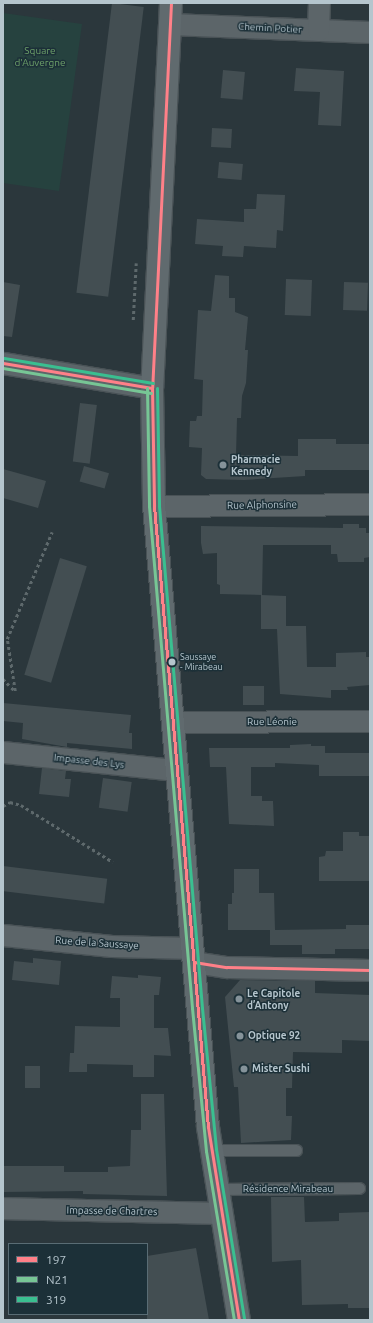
<!DOCTYPE html>
<html>
<head>
<meta charset="utf-8">
<style>
  body { margin:0 }
  #map { position:relative; width:373px; height:1323px; overflow:hidden; background:#2b373c; font-family:Ubuntu,sans-serif }
  div>[style] { position:absolute }
  .green>* { inset:0; background:#26423f }
  .building>* { inset:0; background:#434e52; transform-origin:0 0 }
  .path>* { height:2.5px; margin-top:-1.25px; transform-origin:0; background:repeating-linear-gradient(90deg,#5e696c 0 3px,transparent 0 6px) }
  .roads { filter:drop-shadow(1px 0 #495256) drop-shadow(-1px 0 #495256) drop-shadow(0 1px #495256) drop-shadow(0 -1px #495256) }
  .lane>* { height:11px; margin:-5.5px; padding:0 5.5px; transform-origin:5.5px; border-radius:5.5px; background:#5c6569 }
  .street>* { height:21px; margin:-10.5px; padding:0 10.5px; transform-origin:10.5px; border-radius:10.5px; background:#5c6569 }
  .secondary>* { height:22px; margin:-11px; padding:0 11px; transform-origin:11px; border-radius:11px; background:#606a6e }
  .bus-1>* { height:3px; margin:-1.5px; padding:0 1.5px; transform-origin:1.5px; border-radius:1.5px; background:#ff8088 }
  .bus-2>* { height:3px; margin:-1.5px; padding:0 1.5px; transform-origin:1.5px; border-radius:1.5px; background:#77c695 }
  .bus-3>* { height:3px; margin:-1.5px; padding:0 1.5px; transform-origin:1.5px; border-radius:1.5px; background:#3abf90 }
  .dots>* { width:11px; height:11px; translate:-50% -50%; box-sizing:border-box; border:2px solid #1c3038; border-radius:50% }
  span { translate:-50% -50%; white-space:nowrap; text-align:center; line-height:1.15; -webkit-text-stroke:3px #1c3038; paint-order:stroke }
  .bus-label { font-size:9px; color:#b5c5cd }
  .left { translate:0 -50%; text-align:left }
  .street-label { font-size:10px; color:#b5c5cd }
  .park-label { font-size:10px; color:#6da069 }
  .poi-label { font-size:10px; color:#b5c5cd; font-weight:700 }
  .frame { position:absolute; inset:0; border:4px solid #b5c5cd; pointer-events:none }
  .legend { position:absolute; left:8px; top:1243px; width:140px; height:72px; box-sizing:border-box; background:#1c3038; border:1px solid #596c74; margin:0; padding:5px 7px; list-style:none; font-size:12px; color:#b5c5cd }
  .legend li { display:flex; align-items:center; gap:8px; height:20px }
  .legend b { width:20px; border:1px solid #596c74 }
</style>
</head>
<body>
<div id="map">
  <div class="green">
    <i style="clip-path:polygon(3px 13px,82px 24px,59px 191px,3px 183px)"></i>
  </div>
  <div class="building">
    <i style="left:112px;top:3px;width:32px;height:292px;rotate:7deg"></i>
    <i style="clip-path:polygon(296px 68px,344px 71px,341px 126px,318px 125px,320px 92px,294px 91px)"></i>
    <i style="left:223px;top:70px;width:22px;height:28px;rotate:5deg"></i>
    <i style="left:212px;top:128px;width:20px;height:19px;rotate:3deg"></i>
    <i style="left:219px;top:162px;width:24px;height:16px;rotate:5deg"></i>
    <i style="clip-path:polygon(257px 194px,285px 195px,283px 231px,277px 230px,276px 248px,244px 246px,243px 257px,222px 256px,223px 246px,195px 244px,197px 219px,244px 222px,244px 209px,256px 209px)"></i>
    <i style="clip-path:polygon(215px 275px,229px 276px,229px 298px,235px 298px,235px 312px,248px 317px,245px 350px,248px 350px,246px 383px,242px 396px,241px 418px,237px 418px,236px 455px,298px 456px,298px 439px,336px 439px,336px 444px,370px 444px,370px 470px,305px 470px,305px 476px,244px 480px,206px 479px,201px 475px,202px 448px,189px 447px,190px 421px,196px 421px,197px 416px,202px 416px,203px 380px,194px 379px,198px 310px,211px 311px)"></i>
    <i style="left:286px;top:279px;width:26px;height:36px;rotate:2deg"></i>
    <i style="clip-path:polygon(3px 282px,20px 285px,12px 337px,3px 336px)"></i>
    <i style="left:344px;top:282px;width:24px;height:28px;rotate:2deg"></i>
    <i style="left:80px;top:403px;width:17px;height:59px;rotate:7deg"></i>
    <i style="left:84px;top:466px;width:26px;height:16px;rotate:16deg"></i>
    <i style="clip-path:polygon(3px 469px,46px 481px,38px 508px,3px 498px)"></i>
    <i style="clip-path:polygon(343px 524px,359px 524px,359px 528px,366px 528px,366px 533px,370px 533px,370px 557px,364px 558px,364px 562px,338px 562px,337px 554px,331px 554px,331px 545px,263px 545px,262px 595px,220px 594px,220px 585px,217px 584px,217px 553px,203px 554px,201px 543px,201px 526px,343px 528px)"></i>
    <i style="left:60px;top:558px;width:28px;height:122px;rotate:17deg"></i>
    <i style="clip-path:polygon(261px 595px,286px 596px,286px 626px,306px 626px,307px 667px,336px 667px,336px 653px,366px 652px,366px 657px,370px 657px,370px 685px,347px 687px,348px 690px,331px 690px,331px 698px,280px 694px,277px 629px,261px 629px)"></i>
    <i style="left:243px;top:686px;width:21px;height:19px"></i>
    <i style="clip-path:polygon(3px 703px,131px 715px,129px 733px,132px 733px,132px 749px,67px 743px,67px 747px,22px 739px,23px 723px,3px 721px)"></i>
    <i style="clip-path:polygon(311px 744px,311px 746px,325px 746px,325px 753px,370px 753px,370px 776px,319px 776px,319px 765px,275px 763px,275px 767px,251px 767px,251px 796px,262px 796px,262px 801px,273px 801px,274px 826px,229px 824px,226px 767px,210px 767px,209px 748px,290px 748px,290px 745px)"></i>
    <i style="clip-path:polygon(42px 768px,66px 771px,65px 779px,71px 779px,69px 797px,39px 794px)"></i>
    <i style="left:103px;top:778px;width:29px;height:30px;rotate:8deg"></i>
    <i style="clip-path:polygon(343px 832px,359px 832px,359px 836px,370px 836px,369px 881px,319px 881px,319px 857px,325px 856px,326px 851px,343px 851px)"></i>
    <i style="left:3px;top:866px;width:105px;height:25px;rotate:7deg"></i>
    <i style="clip-path:polygon(234px 869px,259px 869px,259px 893px,274px 893px,275px 930px,346px 929px,346px 925px,370px 925px,369px 949px,335px 949px,335px 954px,302px 954px,302px 945px,270px 945px,270px 930px,228px 930px,228px 904px,232px 904px,232px 893px,234px 893px)"></i>
    <i style="clip-path:polygon(33px 958px,61px 961px,59px 985px,12px 980px,14px 961px,33px 963px)"></i>
    <i style="clip-path:polygon(138px 975px,161px 977px,159px 995px,154px 995px,154px 1028px,168px 1028px,171px 1056px,154px 1055px,154px 1077px,133px 1077px,133px 1065px,87px 1064px,87px 1072px,69px 1072px,70px 1053px,74px 1053px,75px 1026px,120px 1027px,120px 998px,110px 998px,112px 976px,138px 978px)"></i>
    <i style="clip-path:polygon(240px 980px,315px 981px,315px 993px,370px 995px,370px 1041px,342px 1040px,342px 1053px,293px 1052px,292px 1088px,286px 1088px,286px 1116px,292px 1116px,291px 1140px,241px 1143px,238px 1087px,234px 1087px,225px 997px)"></i>
    <i style="left:25px;top:1066px;width:15px;height:22px"></i>
    <i style="clip-path:polygon(141px 1094px,164px 1094px,167px 1196px,83px 1194px,83px 1191px,3px 1192px,3px 1166px,64px 1166px,64px 1172px,108px 1172px,108px 1167px,130px 1166px,131px 1130px,141px 1130px)"></i>
    <i style="clip-path:polygon(271px 1197px,304px 1197px,305px 1222px,339px 1221px,339px 1213px,370px 1212px,370px 1308px,348px 1308px,348px 1304px,302px 1305px,301px 1260px,272px 1262px)"></i>
    <i style="clip-path:polygon(196px 1248px,209px 1320px,147px 1320px,147px 1256px)"></i>
  </div>
  <div class="path">
    <i style="left:133px;top:320px;width:57px;rotate:-87deg"></i>
    <i style="left:3px;top:679px;width:17px;rotate:45deg"></i>
    <i style="left:15px;top:691px;width:53px;rotate:-98.7deg"></i>
    <i style="left:7px;top:639px;width:116px;rotate:-67.2deg"></i>
    <i style="left:3px;top:806px;width:8px;rotate:-30deg"></i>
    <i style="left:10px;top:802px;width:11px;rotate:15deg"></i>
    <i style="left:21px;top:805px;width:108px;rotate:31.8deg"></i>
  </div>
  <div class="roads">
    <div class="lane">
      <i style="left:211px;top:1150px;width:85px"></i>
      <i style="left:216px;top:1189px;width:143px;rotate:-0.4deg"></i>
    </div>
    <div class="street">
      <i style="left:170px;top:24px;width:200px;rotate:2.3deg"></i>
      <i style="left:318px;top:30px;width:27px;rotate:-88deg"></i>
      <i style="left:3px;top:363px;width:151px;rotate:9.5deg"></i>
      <i style="left:154px;top:506px;width:216px;rotate:-0.5deg"></i>
      <i style="left:173px;top:722px;width:197px;rotate:-0.3deg"></i>
      <i style="left:3px;top:752px;width:173px;rotate:6deg"></i>
      <i style="left:3px;top:935px;width:109px;rotate:5.8deg"></i>
      <i style="left:111px;top:946px;width:81px;rotate:1.4deg"></i>
      <i style="left:194px;top:962px;width:33px;rotate:9deg"></i>
      <i style="left:227px;top:967px;width:143px;rotate:1.2deg"></i>
      <i style="left:3px;top:1208px;width:218px;rotate:1.3deg"></i>
    </div>
    <div class="secondary">
      <i style="left:171px;top:3px;width:385px;rotate:92.8deg"></i>
      <i style="left:152px;top:388px;width:118px;rotate:89deg"></i>
      <i style="left:154px;top:506px;width:623px;rotate:85.03deg"></i>
      <i style="left:208px;top:1127px;width:195px;rotate:80.9deg"></i>
    </div>
  </div>
  <div class="bus-1">
    <i style="left:171px;top:3px;width:385px;rotate:92.8deg"></i>
    <i style="left:152px;top:388px;width:118px;rotate:89deg"></i>
    <i style="left:154px;top:506px;width:623px;rotate:85.03deg"></i>
    <i style="left:208px;top:1127px;width:195px;rotate:80.9deg"></i>
    <i style="left:3px;top:363px;width:151px;rotate:9.5deg"></i>
    <i style="left:194px;top:962px;width:33px;rotate:9deg"></i>
    <i style="left:227px;top:967px;width:143px;rotate:1.2deg"></i>
  </div>
  <div class="bus-2">
    <i style="left:3px;top:368px;width:150px;rotate:9.6deg"></i>
    <i style="left:147px;top:388px;width:118px;rotate:89deg"></i>
    <i style="left:149px;top:506px;width:504px;rotate:85.1deg"></i>
    <i style="left:192px;top:1008px;width:144px;rotate:84.4deg"></i>
    <i style="left:206px;top:1151px;width:171px;rotate:80.6deg"></i>
  </div>
  <div class="bus-3">
    <i style="left:4px;top:358px;width:151px;rotate:9.5deg"></i>
    <i style="left:157px;top:388px;width:118px;rotate:89deg"></i>
    <i style="left:159px;top:506px;width:504px;rotate:85.1deg"></i>
    <i style="left:202px;top:1008px;width:142px;rotate:84.3deg"></i>
    <i style="left:216px;top:1149px;width:172px;rotate:80.6deg"></i>
  </div>
  <div class="dots">
    <i style="left:223px;top:465px;background:#85939a"></i>
    <i style="left:172px;top:662px;background:#b5c5cd"></i>
    <i style="left:239px;top:999px;background:#85939a"></i>
    <i style="left:240px;top:1036px;background:#85939a"></i>
    <i style="left:244px;top:1069px;background:#85939a"></i>
  </div>
  <div class="bus-label">
    <span class="left" style="left:180px;top:662px">Saussaye<br>- Mirabeau</span>
  </div>
  <div class="street-label">
    <span style="left:270px;top:28px;rotate:3deg">Chemin Potier</span>
    <span style="left:262px;top:505px;rotate:-1deg">Rue Alphonsine</span>
    <span style="left:272px;top:722px">Rue Léonie</span>
    <span style="left:89px;top:761px;rotate:6deg">Impasse des Lys</span>
    <span style="left:97px;top:943px;rotate:4deg">Rue de la Saussaye</span>
    <span style="left:288px;top:1189px">Résidence Mirabeau</span>
    <span style="left:112px;top:1211px;rotate:1deg">Impasse de Chartres</span>
  </div>
  <div class="park-label">
    <span style="left:40px;top:56px">Square<br>d'Auvergne</span>
  </div>
  <div class="poi-label">
    <span class="left" style="left:231px;top:465px">Pharmacie<br>Kennedy</span>
    <span class="left" style="left:247px;top:999px">Le Capitole<br>d’Antony</span>
    <span class="left" style="left:248px;top:1036px">Optique 92</span>
    <span class="left" style="left:252px;top:1069px">Mister Sushi</span>
  </div>
  <div class="frame"></div>
  <ul class="legend">
  <li><b style="height:5px;background:#ff8088"></b>197</li>
  <li><b style="height:5px;background:#77c695"></b>N21</li>
  <li><b style="height:5px;background:#3abf90"></b>319</li>
  </ul>
</div>
</body>
</html>
